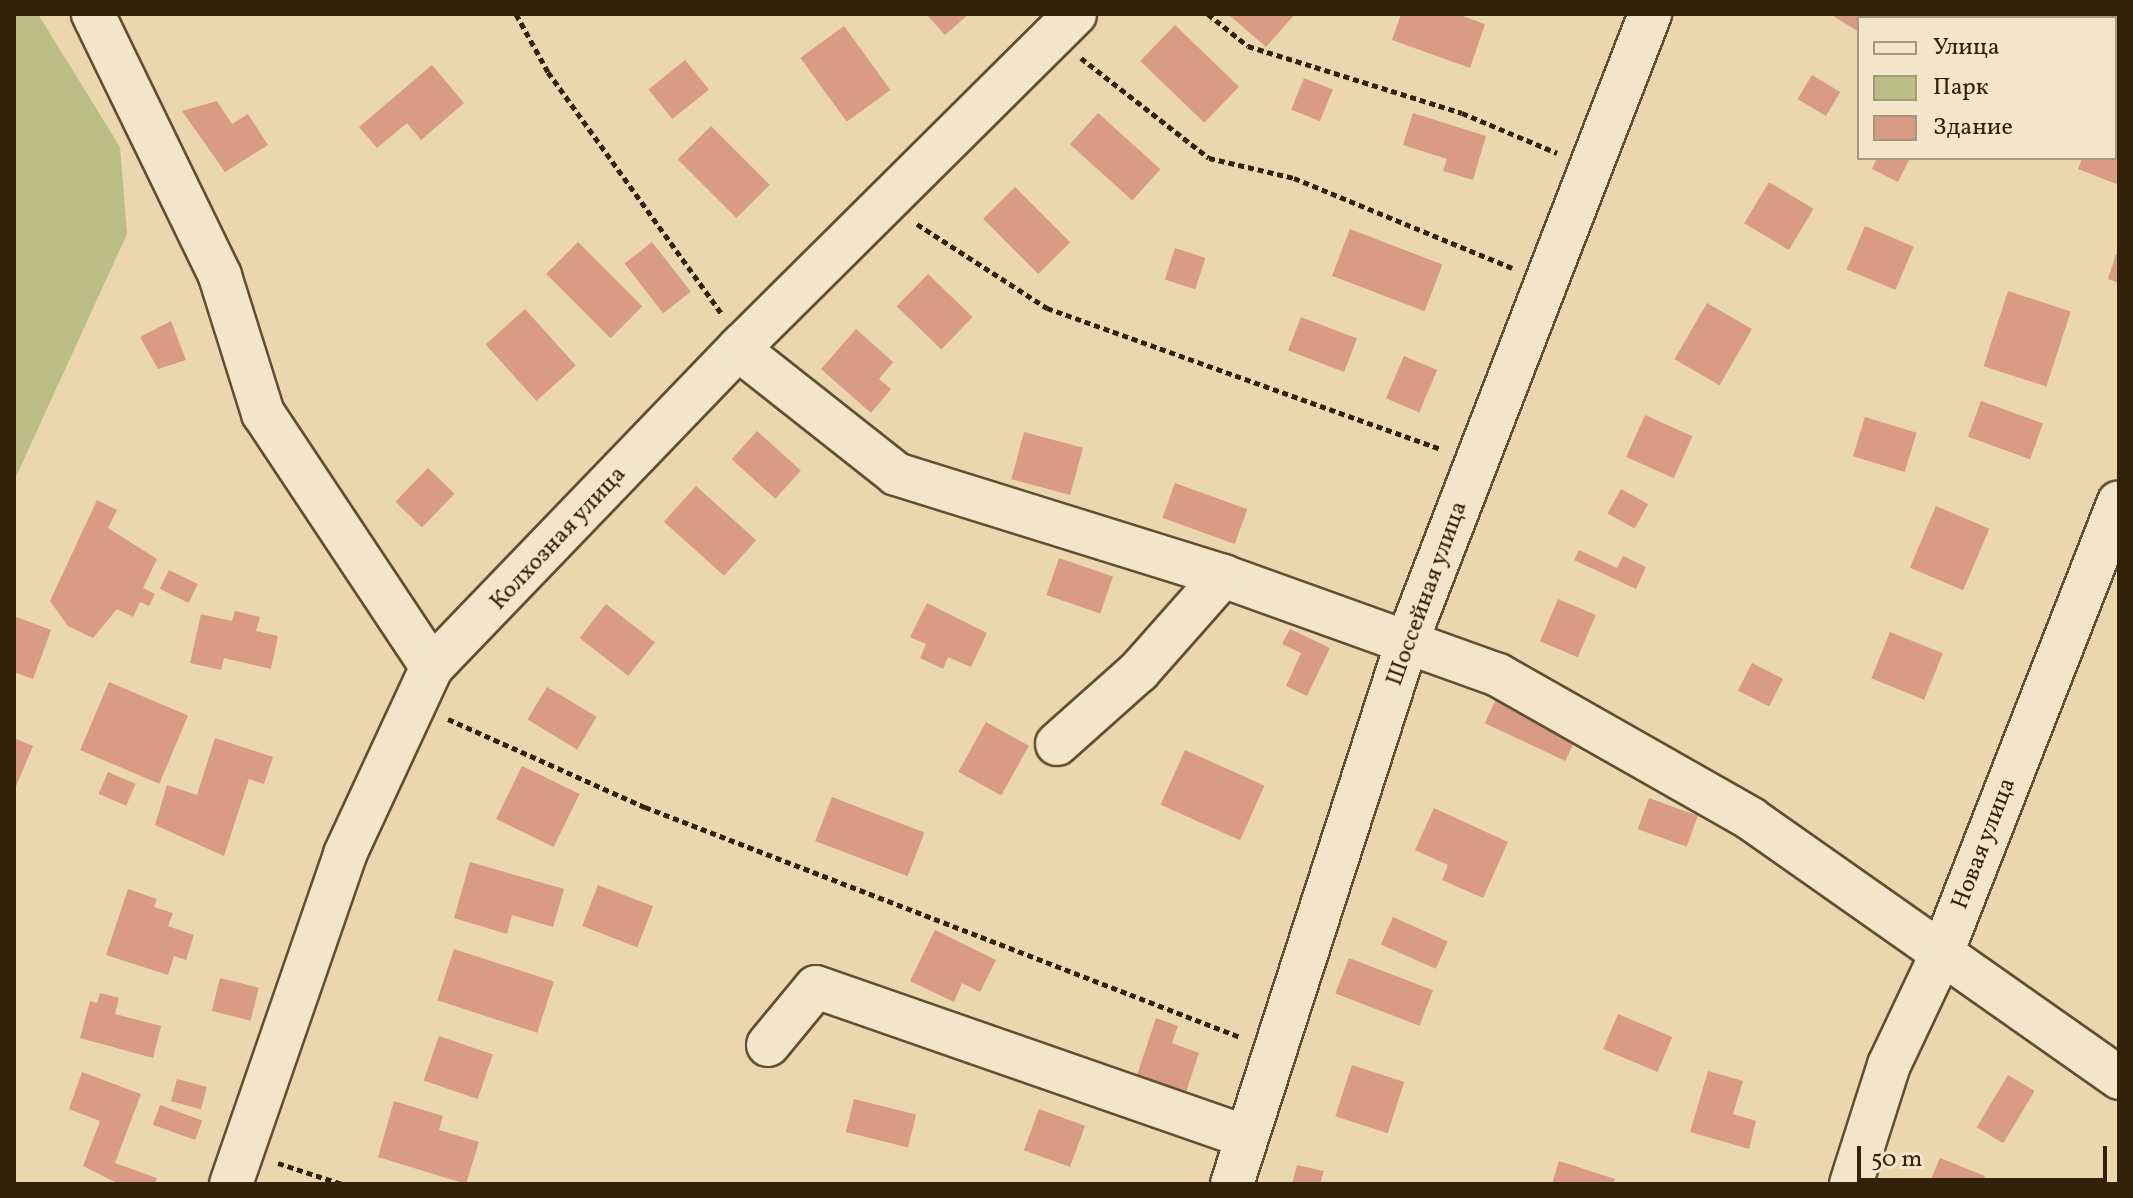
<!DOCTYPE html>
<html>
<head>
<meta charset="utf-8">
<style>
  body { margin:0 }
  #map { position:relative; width:2133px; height:1198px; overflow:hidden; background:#ebd7ad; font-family:Vollkorn,serif }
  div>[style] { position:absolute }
  .green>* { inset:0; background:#bbbd87 }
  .building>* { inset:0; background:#d99b83; transform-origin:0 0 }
  .path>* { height:5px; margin-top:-2.5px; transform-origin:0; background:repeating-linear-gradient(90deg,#33220a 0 6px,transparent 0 10px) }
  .roads { filter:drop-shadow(2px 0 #614f33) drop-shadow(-2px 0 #614f33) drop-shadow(0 2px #614f33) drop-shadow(0 -2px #614f33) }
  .minor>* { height:42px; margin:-21px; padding:0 21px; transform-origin:21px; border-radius:21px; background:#f2e5ca }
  span { translate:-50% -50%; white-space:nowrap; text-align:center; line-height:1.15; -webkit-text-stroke:7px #f2e5ca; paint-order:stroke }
  .street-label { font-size:24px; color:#33220a }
  .frame { position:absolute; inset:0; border:16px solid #33220a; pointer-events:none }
  .legend { position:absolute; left:1857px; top:16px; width:260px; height:144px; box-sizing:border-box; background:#f2e5ca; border:2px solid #a6977d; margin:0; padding:10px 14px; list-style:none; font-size:24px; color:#33220a }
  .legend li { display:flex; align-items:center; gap:16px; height:40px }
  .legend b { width:40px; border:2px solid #a6977d }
  .scale { position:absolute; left:1857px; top:1146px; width:250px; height:36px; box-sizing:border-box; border:4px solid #33220a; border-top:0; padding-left:10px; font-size:24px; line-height:28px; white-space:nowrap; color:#33220a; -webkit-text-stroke:6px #f2e5ca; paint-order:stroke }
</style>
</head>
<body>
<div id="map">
  <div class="green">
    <i style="clip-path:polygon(14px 14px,38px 14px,120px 147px,127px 234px,14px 481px)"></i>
  </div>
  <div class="building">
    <i style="clip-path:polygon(926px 14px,969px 14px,945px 35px)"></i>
    <i style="clip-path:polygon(1228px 14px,1295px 14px,1266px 47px)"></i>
    <i style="clip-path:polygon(1401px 14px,1457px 14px,1485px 24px,1470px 68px,1392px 40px)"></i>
    <i style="clip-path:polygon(1830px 14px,1890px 14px,1859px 18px,1859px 32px)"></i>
    <i style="left:1175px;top:25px;width:89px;height:50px;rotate:44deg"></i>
    <i style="left:844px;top:26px;width:79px;height:54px;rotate:54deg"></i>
    <i style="left:685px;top:60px;width:38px;height:47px;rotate:51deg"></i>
    <i style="clip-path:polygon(432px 65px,464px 103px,421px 140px,407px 123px,377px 148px,359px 127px)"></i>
    <i style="left:1812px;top:75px;width:33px;height:28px;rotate:31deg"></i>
    <i style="left:1304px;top:78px;width:31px;height:34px;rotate:22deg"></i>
    <i style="clip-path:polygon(217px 101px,232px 124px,248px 114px,268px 145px,225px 172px,182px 111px)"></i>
    <i style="left:1098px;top:113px;width:84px;height:42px;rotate:42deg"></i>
    <i style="clip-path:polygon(1413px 113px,1486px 136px,1473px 180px,1443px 171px,1447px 159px,1403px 145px)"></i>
    <i style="left:711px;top:126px;width:83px;height:47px;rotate:45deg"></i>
    <i style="clip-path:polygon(2115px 143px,2119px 185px,2078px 169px,2082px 158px,2115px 158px)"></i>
    <i style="clip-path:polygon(1877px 158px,1910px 158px,1898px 182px,1872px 169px)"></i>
    <i style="left:1769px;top:182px;width:52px;height:48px;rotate:31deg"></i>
    <i style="left:1015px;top:187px;width:78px;height:45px;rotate:45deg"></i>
    <i style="left:1865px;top:226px;width:53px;height:47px;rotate:23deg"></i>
    <i style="left:1350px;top:229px;width:99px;height:50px;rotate:21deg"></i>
    <i style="left:578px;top:242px;width:91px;height:45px;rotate:45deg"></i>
    <i style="left:652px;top:242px;width:63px;height:35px;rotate:52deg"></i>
    <i style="left:1175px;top:248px;width:32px;height:33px;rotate:18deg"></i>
    <i style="clip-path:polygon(2116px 254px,2119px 255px,2119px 283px,2108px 279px)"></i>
    <i style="left:928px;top:274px;width:62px;height:45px;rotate:44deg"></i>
    <i style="left:2008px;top:291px;width:66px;height:79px;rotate:18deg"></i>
    <i style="left:1707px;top:303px;width:52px;height:65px;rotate:30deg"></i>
    <i style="left:525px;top:309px;width:76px;height:53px;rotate:48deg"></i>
    <i style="left:1301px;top:317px;width:60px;height:36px;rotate:21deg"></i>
    <i style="clip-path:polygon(171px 321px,186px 360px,158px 369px,140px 337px)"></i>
    <i style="clip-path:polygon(856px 329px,893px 362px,879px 379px,891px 389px,871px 413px,821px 369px)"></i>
    <i style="left:1404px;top:356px;width:36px;height:46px;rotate:23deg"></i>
    <i style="left:1981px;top:401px;width:66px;height:38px;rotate:20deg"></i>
    <i style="left:1645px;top:415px;width:52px;height:46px;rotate:24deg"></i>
    <i style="left:1865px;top:417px;width:54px;height:41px;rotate:17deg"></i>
    <i style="left:757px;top:431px;width:59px;height:38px;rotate:42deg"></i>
    <i style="left:1024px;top:432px;width:61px;height:49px;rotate:15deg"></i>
    <i style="left:428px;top:468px;width:37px;height:47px;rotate:44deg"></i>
    <i style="left:1175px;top:483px;width:77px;height:37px;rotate:20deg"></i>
    <i style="left:696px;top:486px;width:81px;height:48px;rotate:42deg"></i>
    <i style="left:1621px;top:489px;width:31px;height:28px;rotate:29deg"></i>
    <i style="clip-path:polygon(97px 500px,117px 510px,108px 528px,157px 559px,143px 588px,155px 594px,149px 606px,140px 602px,133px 617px,117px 609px,93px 638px,68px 626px,50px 601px)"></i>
    <i style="left:1936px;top:506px;width:58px;height:67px;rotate:23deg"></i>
    <i style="clip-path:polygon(1579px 550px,1617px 568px,1623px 556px,1646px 567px,1636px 589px,1574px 560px)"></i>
    <i style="left:1059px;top:558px;width:57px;height:39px;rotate:19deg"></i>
    <i style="left:169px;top:570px;width:32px;height:21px;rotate:26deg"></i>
    <i style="left:1558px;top:599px;width:41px;height:46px;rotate:23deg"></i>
    <i style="clip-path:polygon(927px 603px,987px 633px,971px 667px,948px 657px,943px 669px,920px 658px,926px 644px,910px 637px)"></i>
    <i style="left:606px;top:604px;width:62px;height:43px;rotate:38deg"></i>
    <i style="clip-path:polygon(235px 611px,260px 617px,256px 631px,278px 636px,271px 669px,224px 658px,221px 670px,190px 663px,201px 614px,232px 621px)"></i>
    <i style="clip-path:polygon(14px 616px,51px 630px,33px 679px,14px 672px)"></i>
    <i style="clip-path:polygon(1290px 629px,1330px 648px,1307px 696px,1286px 686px,1301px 653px,1282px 644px)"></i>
    <i style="left:1890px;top:632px;width:57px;height:50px;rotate:22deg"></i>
    <i style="left:1752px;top:663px;width:35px;height:31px;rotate:27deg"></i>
    <i style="left:109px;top:682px;width:86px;height:74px;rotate:23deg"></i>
    <i style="left:547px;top:687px;width:58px;height:38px;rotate:31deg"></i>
    <i style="left:1497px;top:697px;width:89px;height:29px;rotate:25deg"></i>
    <i style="left:986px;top:722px;width:49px;height:57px;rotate:29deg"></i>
    <i style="clip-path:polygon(14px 738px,33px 746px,14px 791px)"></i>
    <i style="clip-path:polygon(215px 738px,273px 757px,264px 784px,249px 779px,224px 856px,155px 825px,167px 785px,197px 795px)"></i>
    <i style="left:1185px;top:750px;width:87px;height:60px;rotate:24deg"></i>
    <i style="left:522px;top:766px;width:64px;height:59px;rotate:26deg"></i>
    <i style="left:108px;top:772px;width:30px;height:24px;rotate:23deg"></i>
    <i style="left:832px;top:797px;width:99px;height:47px;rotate:21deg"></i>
    <i style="left:1649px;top:798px;width:52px;height:33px;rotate:20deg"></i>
    <i style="clip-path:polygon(1434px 808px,1508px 842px,1483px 898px,1442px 880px,1448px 865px,1415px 850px)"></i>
    <i style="clip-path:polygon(470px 862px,564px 889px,553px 927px,512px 915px,507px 934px,454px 918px)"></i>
    <i style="left:598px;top:885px;width:59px;height:44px;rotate:21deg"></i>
    <i style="clip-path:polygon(128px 889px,157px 899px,154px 907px,173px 913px,168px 926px,194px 935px,186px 960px,174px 956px,168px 975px,106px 955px)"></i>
    <i style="left:1393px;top:917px;width:60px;height:30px;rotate:24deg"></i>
    <i style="clip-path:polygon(935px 930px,996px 960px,980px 992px,962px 983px,954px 1002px,910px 981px)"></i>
    <i style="left:454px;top:949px;width:105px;height:54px;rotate:18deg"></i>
    <i style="left:1349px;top:958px;width:90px;height:38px;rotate:21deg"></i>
    <i style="left:220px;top:978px;width:40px;height:34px;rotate:14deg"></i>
    <i style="clip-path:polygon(100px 993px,119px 998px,115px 1014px,161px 1026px,153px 1058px,80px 1038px,90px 1001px,97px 1003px)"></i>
    <i style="left:1618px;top:1014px;width:59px;height:38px;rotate:23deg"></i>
    <i style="clip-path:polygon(1156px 1018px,1178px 1026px,1172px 1043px,1199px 1053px,1185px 1095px,1136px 1078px)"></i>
    <i style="left:439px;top:1036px;width:57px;height:47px;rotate:19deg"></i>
    <i style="left:1352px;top:1065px;width:55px;height:54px;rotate:18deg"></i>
    <i style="clip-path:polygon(1708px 1071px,1743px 1081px,1733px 1114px,1756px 1121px,1749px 1149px,1690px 1132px)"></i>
    <i style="clip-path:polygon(82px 1072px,141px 1094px,115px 1163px,157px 1178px,155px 1184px,119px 1184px,83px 1166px,100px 1121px,69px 1109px)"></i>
    <i style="left:2008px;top:1075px;width:31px;height:61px;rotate:31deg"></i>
    <i style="left:177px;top:1079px;width:31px;height:23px;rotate:15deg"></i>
    <i style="left:854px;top:1099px;width:64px;height:34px;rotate:14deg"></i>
    <i style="clip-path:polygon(394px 1101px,443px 1116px,439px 1130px,479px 1142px,466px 1184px,378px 1157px)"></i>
    <i style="left:160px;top:1105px;width:45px;height:21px;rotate:20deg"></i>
    <i style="left:1039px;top:1109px;width:49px;height:44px;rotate:20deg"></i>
    <i style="clip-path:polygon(1940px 1158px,1985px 1176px,1981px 1184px,1929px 1184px)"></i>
    <i style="clip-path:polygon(1559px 1161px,1615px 1179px,1613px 1184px,1552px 1184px)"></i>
    <i style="clip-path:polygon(1297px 1165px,1324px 1171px,1320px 1184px,1292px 1184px)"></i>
  </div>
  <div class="path">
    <i style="left:516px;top:14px;width:66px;rotate:61.1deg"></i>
    <i style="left:548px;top:72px;width:297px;rotate:54.3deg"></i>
    <i style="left:1208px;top:14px;width:51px;rotate:38.7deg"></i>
    <i style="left:1248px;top:46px;width:224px;rotate:17.4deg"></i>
    <i style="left:1462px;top:113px;width:103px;rotate:22.8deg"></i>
    <i style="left:1081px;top:58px;width:162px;rotate:38deg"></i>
    <i style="left:1209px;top:158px;width:87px;rotate:13.2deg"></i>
    <i style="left:1294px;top:178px;width:236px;rotate:22.4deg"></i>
    <i style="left:917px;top:224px;width:155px;rotate:32.9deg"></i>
    <i style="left:1047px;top:308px;width:418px;rotate:19.7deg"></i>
    <i style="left:448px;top:719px;width:216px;rotate:24.1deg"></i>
    <i style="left:645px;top:807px;width:638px;rotate:21.13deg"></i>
    <i style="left:278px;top:1163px;width:67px;rotate:18.2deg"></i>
  </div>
  <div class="roads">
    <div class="minor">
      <i style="left:93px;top:14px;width:291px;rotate:64.1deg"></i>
      <i style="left:220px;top:276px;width:144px;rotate:72.6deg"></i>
      <i style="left:263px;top:413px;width:305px;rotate:56.4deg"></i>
      <i style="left:738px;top:349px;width:201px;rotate:38.3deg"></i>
      <i style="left:896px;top:474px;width:343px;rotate:17.3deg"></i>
      <i style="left:1223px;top:576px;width:292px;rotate:19.8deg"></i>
      <i style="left:1498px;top:675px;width:291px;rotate:29.6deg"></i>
      <i style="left:1751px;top:819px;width:450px;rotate:35.1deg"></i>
      <i style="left:1057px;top:744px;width:110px;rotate:-41.7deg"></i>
      <i style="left:1139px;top:671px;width:127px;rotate:-48.5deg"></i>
      <i style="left:768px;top:1045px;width:75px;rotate:-50.4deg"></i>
      <i style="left:816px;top:987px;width:456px;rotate:19.2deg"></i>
      <i style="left:231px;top:1184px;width:349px;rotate:-70.9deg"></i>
      <i style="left:345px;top:854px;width:206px;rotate:-65.1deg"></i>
      <i style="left:432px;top:667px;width:448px;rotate:-46.1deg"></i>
      <i style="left:743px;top:344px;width:468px;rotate:-44.8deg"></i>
      <i style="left:1232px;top:1184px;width:573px;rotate:-72.1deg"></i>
      <i style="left:1408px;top:639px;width:670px;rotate:-68.83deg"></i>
      <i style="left:1851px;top:1184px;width:125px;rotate:-72.3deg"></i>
      <i style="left:1889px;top:1065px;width:124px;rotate:-64.7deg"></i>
      <i style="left:1942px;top:953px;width:484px;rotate:-68.6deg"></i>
    </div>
  </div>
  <div class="street-label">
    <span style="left:559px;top:539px;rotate:-47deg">Колхозная улица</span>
    <span style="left:1428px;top:594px;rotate:-70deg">Шоссейная улица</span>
    <span style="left:1985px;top:844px;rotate:-69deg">Новая улица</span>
  </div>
  <div class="frame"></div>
  <ul class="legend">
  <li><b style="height:10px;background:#f2e5ca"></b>Улица</li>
  <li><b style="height:22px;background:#bbbd87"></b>Парк</li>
  <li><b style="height:22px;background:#d99b83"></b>Здание</li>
  </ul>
  <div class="scale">50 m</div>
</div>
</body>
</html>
